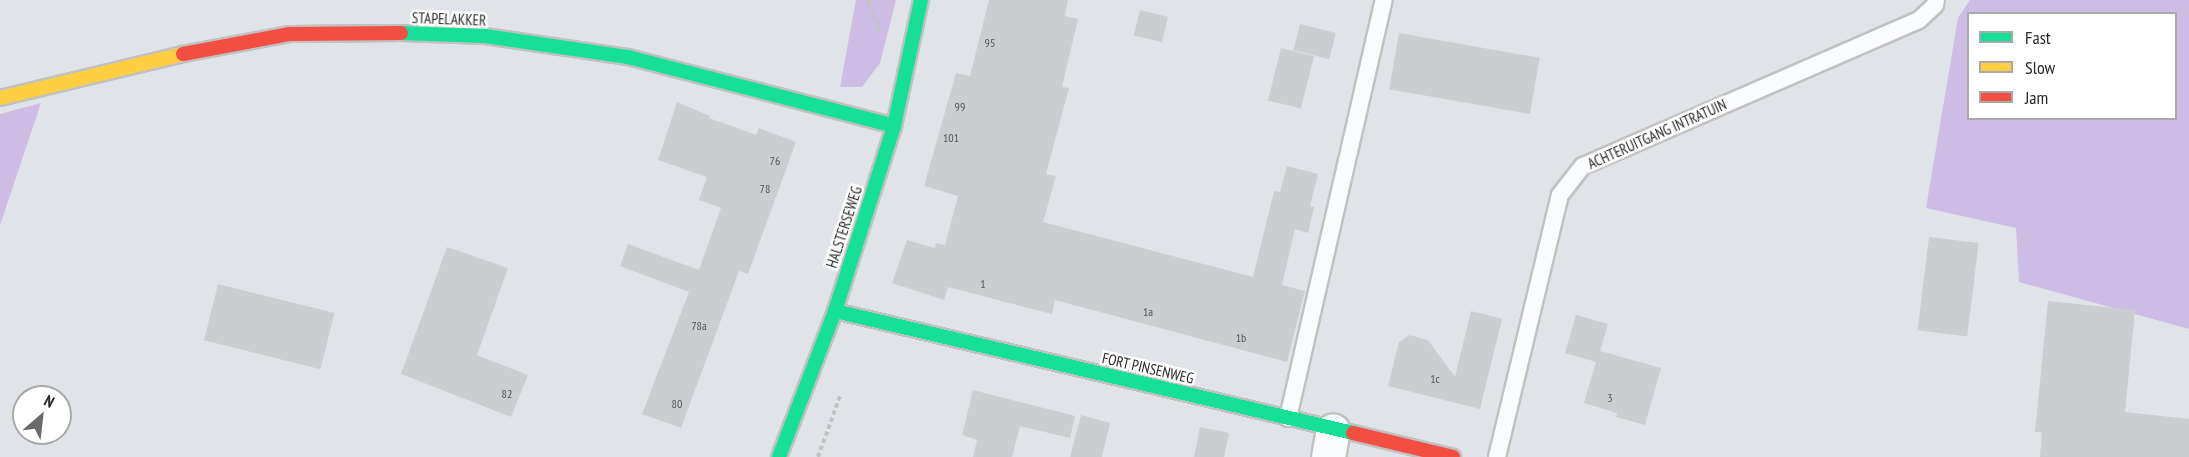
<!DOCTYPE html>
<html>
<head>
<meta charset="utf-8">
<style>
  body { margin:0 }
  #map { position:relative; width:2189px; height:457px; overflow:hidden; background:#e0e4e8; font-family:"PT Sans Narrow",sans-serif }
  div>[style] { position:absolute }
  .green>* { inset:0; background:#cdbce3 }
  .building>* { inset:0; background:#cbcdd0; transform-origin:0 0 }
  .path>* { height:4px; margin-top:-2px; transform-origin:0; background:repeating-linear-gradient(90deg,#c2c3c3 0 4.5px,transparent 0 7.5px) }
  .roads { filter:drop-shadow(2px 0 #c1c1c1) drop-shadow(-2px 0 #c1c1c1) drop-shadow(0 2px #c1c1c1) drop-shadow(0 -2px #c1c1c1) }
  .lane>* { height:16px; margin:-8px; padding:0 8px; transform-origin:8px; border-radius:8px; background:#fafbfc }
  .street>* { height:33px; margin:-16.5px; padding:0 16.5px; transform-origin:16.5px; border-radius:16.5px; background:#fafbfc }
  .fast>* { height:14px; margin:-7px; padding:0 7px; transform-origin:7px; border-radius:7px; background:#16e098 }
  .slow>* { height:14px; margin:-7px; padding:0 7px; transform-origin:7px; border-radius:7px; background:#ffcf43 }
  .jam>* { height:14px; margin:-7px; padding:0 7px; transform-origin:7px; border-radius:7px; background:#f24e42 }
  span { translate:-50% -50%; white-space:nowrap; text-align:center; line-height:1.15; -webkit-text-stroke:5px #fff; paint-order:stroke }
  .number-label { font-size:12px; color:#525354 }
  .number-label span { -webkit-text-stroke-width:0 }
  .street-label { font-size:15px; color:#292929 }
  .legend { position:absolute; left:1967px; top:12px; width:210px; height:108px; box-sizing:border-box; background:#fff; border:2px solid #a9a9a9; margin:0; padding:8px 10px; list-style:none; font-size:18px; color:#292929 }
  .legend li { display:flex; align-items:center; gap:12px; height:30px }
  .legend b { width:30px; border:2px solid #a9a9a9 }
  .north { position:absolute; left:12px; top:385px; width:60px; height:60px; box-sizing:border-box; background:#fff; border:2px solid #a9a9a9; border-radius:50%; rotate:28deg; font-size:16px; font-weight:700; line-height:24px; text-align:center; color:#292929 }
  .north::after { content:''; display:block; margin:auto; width:21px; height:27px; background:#696a6c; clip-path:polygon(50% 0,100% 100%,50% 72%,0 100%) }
</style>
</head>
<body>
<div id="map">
  <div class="green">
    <i style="clip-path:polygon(856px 0,896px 0,880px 63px,862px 87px,840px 87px)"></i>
    <i style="clip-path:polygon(evenodd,1970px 0,2189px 0,2189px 329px,2019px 282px,2016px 228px,1926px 208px,1958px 18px,1970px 0,1968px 14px,2176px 14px,2176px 118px,1968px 118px,1968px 14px)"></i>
    <i style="clip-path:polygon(41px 103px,0 225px,0 114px)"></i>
  </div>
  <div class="building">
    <i style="clip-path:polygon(989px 0,1068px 0,1065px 16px,1078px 19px,1062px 87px,1069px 88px,1046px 174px,1056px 176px,1043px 222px,1253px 277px,1274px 191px,1280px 192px,1287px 166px,1318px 174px,1310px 206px,1314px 207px,1308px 233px,1295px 229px,1282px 285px,1305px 291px,1287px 362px,1055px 300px,1052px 314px,948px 287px,944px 300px,892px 283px,907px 240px,935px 248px,936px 243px,945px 245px,958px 196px,924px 186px,956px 73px,970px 76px)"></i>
    <i style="left:1140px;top:10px;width:29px;height:26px;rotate:14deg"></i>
    <i style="left:1300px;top:24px;width:37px;height:27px;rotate:14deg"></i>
    <i style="left:1399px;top:33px;width:143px;height:57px;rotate:10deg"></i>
    <i style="left:1281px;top:48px;width:34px;height:54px;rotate:14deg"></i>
    <i style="clip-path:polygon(677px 102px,710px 116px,709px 118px,756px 135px,759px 128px,796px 142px,748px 274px,739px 271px,681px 428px,642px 414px,689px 292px,620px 266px,628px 244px,699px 270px,721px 208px,699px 200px,707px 177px,658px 160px)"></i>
    <i style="left:1929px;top:237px;width:50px;height:94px;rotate:7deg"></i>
    <i style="clip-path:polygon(447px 247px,508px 268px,477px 355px,528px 375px,511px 417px,401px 374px)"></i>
    <i style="left:218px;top:284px;width:120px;height:58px;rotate:14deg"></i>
    <i style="clip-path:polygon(2048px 301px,2135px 310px,2125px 412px,2189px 419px,2189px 457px,2040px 457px,2042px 432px,2035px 432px)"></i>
    <i style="clip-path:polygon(1471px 311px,1502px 319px,1480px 409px,1388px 386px,1399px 342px,1410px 335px,1428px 340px,1455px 377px)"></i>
    <i style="clip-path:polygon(1576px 315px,1608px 324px,1600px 351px,1661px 368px,1645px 425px,1616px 417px,1617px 413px,1584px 403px,1596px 362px,1565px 353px)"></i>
    <i style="clip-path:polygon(973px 390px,1075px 416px,1070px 438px,1020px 426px,1012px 457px,973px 457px,977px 440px,962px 435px)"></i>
    <i style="clip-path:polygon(1081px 415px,1110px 423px,1102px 457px,1070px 457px)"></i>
    <i style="clip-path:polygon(1200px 427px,1229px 433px,1224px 457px,1194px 457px)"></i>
  </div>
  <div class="path">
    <i style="left:868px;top:0;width:35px;rotate:70deg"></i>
    <i style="left:818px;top:457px;width:65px;rotate:-70.2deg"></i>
  </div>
  <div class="roads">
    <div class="lane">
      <i style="left:1288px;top:418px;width:429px;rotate:-77.1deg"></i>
      <i style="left:1497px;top:457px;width:269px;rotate:-76.5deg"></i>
      <i style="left:1560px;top:195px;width:37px;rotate:-52deg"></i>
      <i style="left:1583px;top:166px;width:366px;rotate:-23.5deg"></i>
      <i style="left:1919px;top:20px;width:22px;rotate:-43deg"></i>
      <i style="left:1935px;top:5px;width:5px;rotate:-79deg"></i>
    </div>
    <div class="street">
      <i style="left:1328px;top:457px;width:27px;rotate:-80deg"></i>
    </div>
    <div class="fast">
      <i style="left:401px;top:33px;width:84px;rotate:2deg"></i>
      <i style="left:485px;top:36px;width:145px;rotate:8.4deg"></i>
      <i style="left:628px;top:57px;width:275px;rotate:14.5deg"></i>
      <i style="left:835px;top:311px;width:532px;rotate:13.25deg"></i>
      <i style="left:779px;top:457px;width:156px;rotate:-69deg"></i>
      <i style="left:835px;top:311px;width:194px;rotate:-72.3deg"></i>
      <i style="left:894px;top:126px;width:129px;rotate:-77.9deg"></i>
    </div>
    <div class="slow">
      <i style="left:0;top:98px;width:188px;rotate:-13.5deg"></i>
    </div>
    <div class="jam">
      <i style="left:183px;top:54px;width:109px;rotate:-10.6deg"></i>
      <i style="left:290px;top:34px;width:111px;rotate:-0.5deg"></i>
      <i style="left:1353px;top:433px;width:103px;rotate:13.5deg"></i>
    </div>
  </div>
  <div class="number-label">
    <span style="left:990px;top:43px">95</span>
    <span style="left:960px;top:107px">99</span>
    <span style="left:951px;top:138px">101</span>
    <span style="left:775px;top:161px">76</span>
    <span style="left:765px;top:189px">78</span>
    <span style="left:983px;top:284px">1</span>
    <span style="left:1148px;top:312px">1a</span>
    <span style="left:699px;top:326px">78a</span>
    <span style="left:1241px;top:338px">1b</span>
    <span style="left:1435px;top:379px">1c</span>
    <span style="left:507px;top:394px">82</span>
    <span style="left:1610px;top:398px">3</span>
    <span style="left:677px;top:404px">80</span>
  </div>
  <div class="street-label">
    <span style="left:449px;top:19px;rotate:2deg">STAPELAKKER</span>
    <span style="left:1657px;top:134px;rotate:-24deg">ACHTERUITGANG INTRATUIN</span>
    <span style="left:844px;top:227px;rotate:-72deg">HALSTERSEWEG</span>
    <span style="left:1148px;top:368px;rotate:13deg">FORT PINSENWEG</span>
  </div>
  <ul class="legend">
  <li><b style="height:8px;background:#16e098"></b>Fast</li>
  <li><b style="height:8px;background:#ffcf43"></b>Slow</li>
  <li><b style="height:8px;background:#f24e42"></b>Jam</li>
  </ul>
  <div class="north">N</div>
</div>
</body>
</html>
